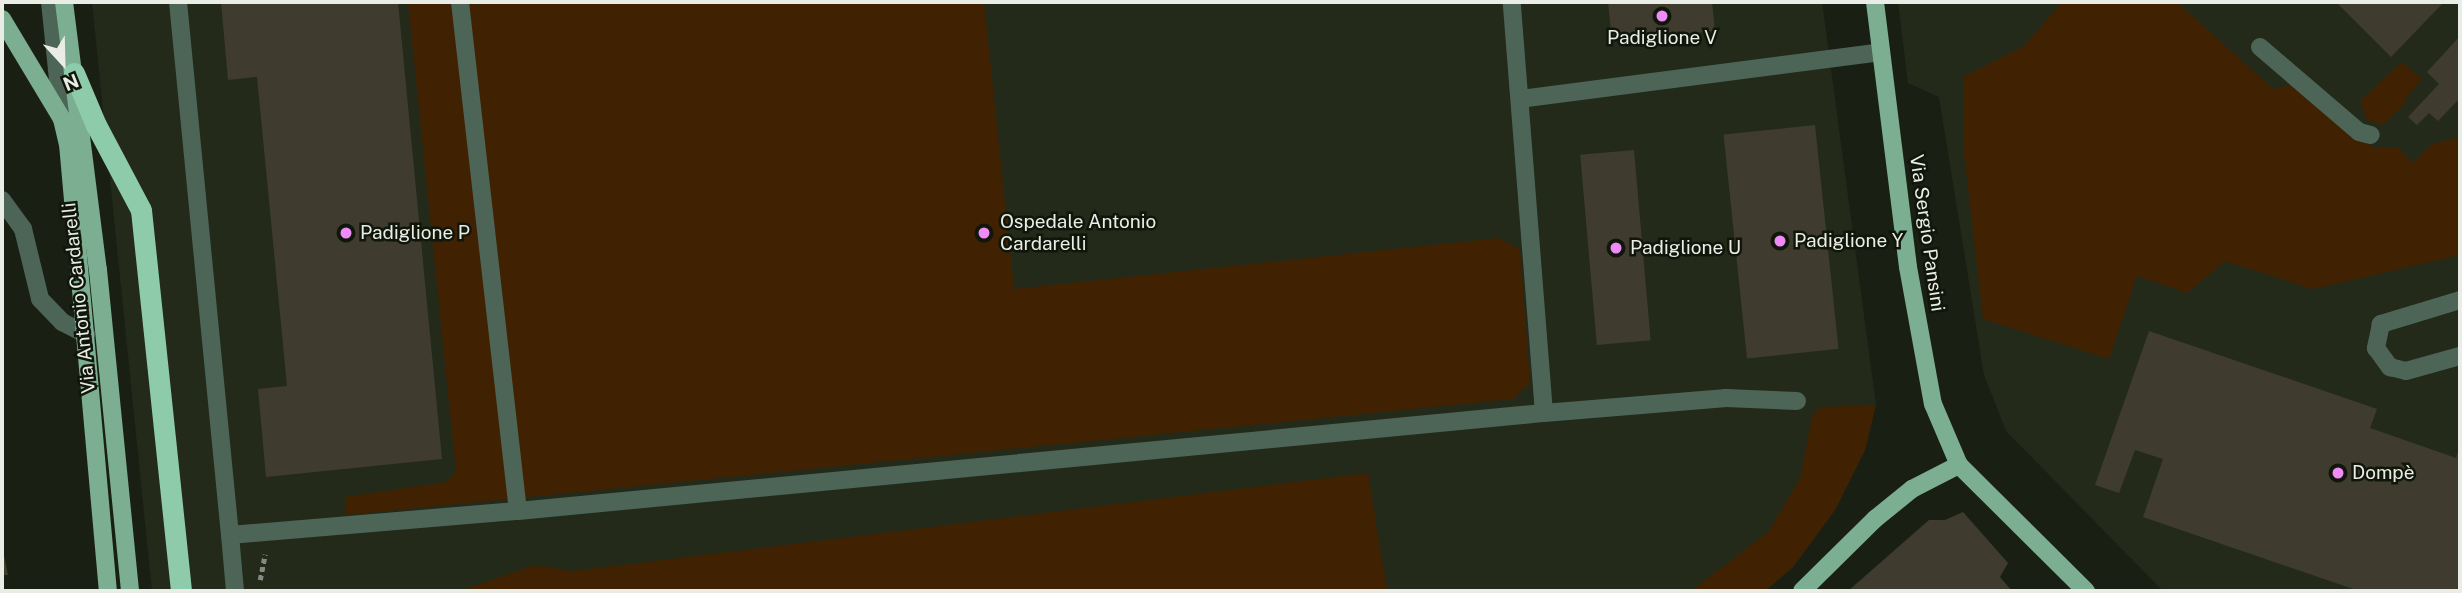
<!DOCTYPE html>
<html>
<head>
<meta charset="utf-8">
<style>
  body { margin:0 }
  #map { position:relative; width:2462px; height:593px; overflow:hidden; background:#1a1f14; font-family:"Public Sans",sans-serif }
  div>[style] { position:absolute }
  .built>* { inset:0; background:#232a1a }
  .green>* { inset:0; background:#402202 }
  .building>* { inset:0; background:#3f3c2f; transform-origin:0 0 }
  .path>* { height:4.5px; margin-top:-2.25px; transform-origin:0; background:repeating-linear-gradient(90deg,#868a81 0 5px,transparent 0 8.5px) }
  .minor>* { height:18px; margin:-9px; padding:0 9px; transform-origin:9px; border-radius:9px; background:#4d6557 }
  .major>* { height:18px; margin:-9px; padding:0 9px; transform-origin:9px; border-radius:9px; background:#7cae92 }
  .highway>* { height:21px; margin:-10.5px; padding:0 10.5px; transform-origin:10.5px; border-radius:10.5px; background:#8ecbaa }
  .dots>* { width:19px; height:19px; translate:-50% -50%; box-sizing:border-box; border:4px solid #11160b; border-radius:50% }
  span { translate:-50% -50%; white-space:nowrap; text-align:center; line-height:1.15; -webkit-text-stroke:5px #11160b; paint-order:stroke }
  .poi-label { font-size:19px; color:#e9ede5 }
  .left { translate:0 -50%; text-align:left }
  .street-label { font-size:19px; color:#e9ede5 }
  .frame { position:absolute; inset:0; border:4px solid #e9ede5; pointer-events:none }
  .north { position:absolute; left:28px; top:28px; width:70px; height:70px; -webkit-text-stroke:5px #11160b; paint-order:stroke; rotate:158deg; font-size:19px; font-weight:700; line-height:28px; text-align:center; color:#e9ede5 }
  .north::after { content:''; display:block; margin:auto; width:24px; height:32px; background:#e9ede5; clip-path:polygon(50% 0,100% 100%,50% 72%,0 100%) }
</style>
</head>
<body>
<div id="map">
  <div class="built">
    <i style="clip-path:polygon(92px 2px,1822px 2px,1876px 405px,1865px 450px,1835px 510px,1793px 567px,1765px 591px,152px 591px)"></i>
    <i style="clip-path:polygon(1898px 2px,2460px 2px,2460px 591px,2163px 591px,2006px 431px,1984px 375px,1939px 97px,1908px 83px)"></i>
  </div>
  <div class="green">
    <i style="clip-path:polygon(408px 2px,984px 2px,1014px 289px,1498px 238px,1520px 249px,1530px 383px,1513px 399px,346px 515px,345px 497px,446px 482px,456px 472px)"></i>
    <i style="clip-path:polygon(2062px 2px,2177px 2px,2273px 89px,2294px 85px,2372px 147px,2397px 147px,2413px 163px,2432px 144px,2460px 137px,2460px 255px,2313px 289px,2225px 261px,2187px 293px,2137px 276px,2109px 359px,1983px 319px,1963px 145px,1963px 77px,2024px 46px)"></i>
    <i style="clip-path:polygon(2402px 62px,2422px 79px,2405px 99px,2407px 101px,2383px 125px,2367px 120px,2360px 101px)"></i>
    <i style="clip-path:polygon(1876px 405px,1865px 450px,1835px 510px,1793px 567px,1765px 591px,1691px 591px,1768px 532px,1800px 479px,1812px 416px,1820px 407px)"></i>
    <i style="clip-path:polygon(1368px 473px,1387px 591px,460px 591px,534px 565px,573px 571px)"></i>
  </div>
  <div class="building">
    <i style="clip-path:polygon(221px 2px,398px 2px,442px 459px,266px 477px,258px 389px,287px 386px,257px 77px,228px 80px)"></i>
    <i style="clip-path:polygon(1608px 2px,1712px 2px,1715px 31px,1612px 41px)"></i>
    <i style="clip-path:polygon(2336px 2px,2444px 2px,2391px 57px)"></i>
    <i style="clip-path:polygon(2460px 36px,2460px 98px,2438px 121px,2429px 113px,2417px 125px,2408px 117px,2439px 84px,2427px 72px)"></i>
    <i style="left:1815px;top:125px;width:225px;height:92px;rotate:84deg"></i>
    <i style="left:1634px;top:150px;width:191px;height:54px;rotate:85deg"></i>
    <i style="clip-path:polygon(2149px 331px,2377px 409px,2370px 428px,2456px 458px,2460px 446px,2460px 591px,2359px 591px,2143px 517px,2163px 459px,2135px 450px,2119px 493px,2095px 485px)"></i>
    <i style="clip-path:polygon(1963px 512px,2008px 563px,2000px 577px,2012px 591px,1848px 591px,1929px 520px,1945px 520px)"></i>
    <i style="clip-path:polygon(2px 550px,3px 550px,8px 575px,2px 575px)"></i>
  </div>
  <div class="path">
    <i style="left:260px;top:580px;width:26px;rotate:-79deg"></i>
  </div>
  <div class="minor">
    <i style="left:50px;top:2px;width:118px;rotate:84.1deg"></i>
    <i style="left:178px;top:2px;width:536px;rotate:84.43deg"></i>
    <i style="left:230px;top:535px;width:289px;rotate:-4.8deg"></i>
    <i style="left:518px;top:511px;width:1031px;rotate:-5.46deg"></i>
    <i style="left:1544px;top:413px;width:412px;rotate:-94.5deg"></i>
    <i style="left:460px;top:2px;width:512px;rotate:83.5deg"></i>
    <i style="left:2260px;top:47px;width:130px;rotate:40.6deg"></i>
    <i style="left:2359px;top:132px;width:12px;rotate:14deg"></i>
    <i style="left:1520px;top:99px;width:364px;rotate:-7.4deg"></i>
    <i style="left:2px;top:200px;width:36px;rotate:54deg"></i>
    <i style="left:23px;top:229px;width:72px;rotate:76.3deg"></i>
    <i style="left:40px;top:299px;width:32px;rotate:46deg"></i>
    <i style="left:62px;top:322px;width:27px;rotate:27deg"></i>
    <i style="left:2460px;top:300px;width:83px;rotate:163.1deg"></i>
    <i style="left:2381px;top:324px;width:25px;rotate:102deg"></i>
    <i style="left:2376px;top:348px;width:24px;rotate:54deg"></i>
    <i style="left:2390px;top:367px;width:16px;rotate:14deg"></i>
    <i style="left:2406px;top:371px;width:56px;rotate:-15.5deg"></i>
    <i style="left:1544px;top:413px;width:183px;rotate:-4.7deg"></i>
    <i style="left:1726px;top:398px;width:71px;rotate:2.4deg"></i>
    <i style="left:230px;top:535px;width:56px;rotate:84.9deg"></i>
  </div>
  <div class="major">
    <i style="left:64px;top:2px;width:270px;rotate:82.8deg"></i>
    <i style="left:98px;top:270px;width:323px;rotate:84.3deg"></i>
    <i style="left:1875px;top:2px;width:267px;rotate:82.9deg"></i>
    <i style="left:1908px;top:267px;width:139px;rotate:79.7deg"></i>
    <i style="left:1933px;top:404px;width:66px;rotate:66.9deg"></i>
    <i style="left:1959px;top:465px;width:179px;rotate:44.8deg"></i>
    <i style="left:2px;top:19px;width:117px;rotate:59deg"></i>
    <i style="left:62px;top:119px;width:26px;rotate:77deg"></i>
    <i style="left:68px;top:144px;width:449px;rotate:84.9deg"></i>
    <i style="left:1802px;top:591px;width:103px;rotate:-44.6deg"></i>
    <i style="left:1875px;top:519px;width:48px;rotate:-39deg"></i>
    <i style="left:1912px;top:489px;width:53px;rotate:-27.1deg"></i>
  </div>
  <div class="highway">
    <i style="left:74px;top:73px;width:56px;rotate:67.1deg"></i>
    <i style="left:96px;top:125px;width:96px;rotate:62.1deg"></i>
    <i style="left:141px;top:210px;width:383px;rotate:84deg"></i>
  </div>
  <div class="dots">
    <i style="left:1662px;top:16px;background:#ef8bf6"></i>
    <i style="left:346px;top:233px;background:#ef8bf6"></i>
    <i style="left:984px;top:233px;background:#ef8bf6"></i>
    <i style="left:1780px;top:241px;background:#ef8bf6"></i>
    <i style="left:1616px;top:248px;background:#ef8bf6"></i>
    <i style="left:2338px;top:473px;background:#ef8bf6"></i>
  </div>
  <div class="poi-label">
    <span style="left:1662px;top:38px">Padiglione V</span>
    <span class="left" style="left:1000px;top:233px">Ospedale Antonio<br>Cardarelli</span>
    <span class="left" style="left:360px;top:233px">Padiglione P</span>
    <span class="left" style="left:1794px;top:241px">Padiglione Y</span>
    <span class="left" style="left:1630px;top:248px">Padiglione U</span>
    <span class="left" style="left:2352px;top:473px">Dompè</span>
  </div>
  <div class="street-label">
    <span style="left:1927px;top:233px;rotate:82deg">Via Sergio Pansini</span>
    <span style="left:79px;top:298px;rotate:-96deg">Via Antonio Cardarelli</span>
  </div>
  <div class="frame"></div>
  <div class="north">N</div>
</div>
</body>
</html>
